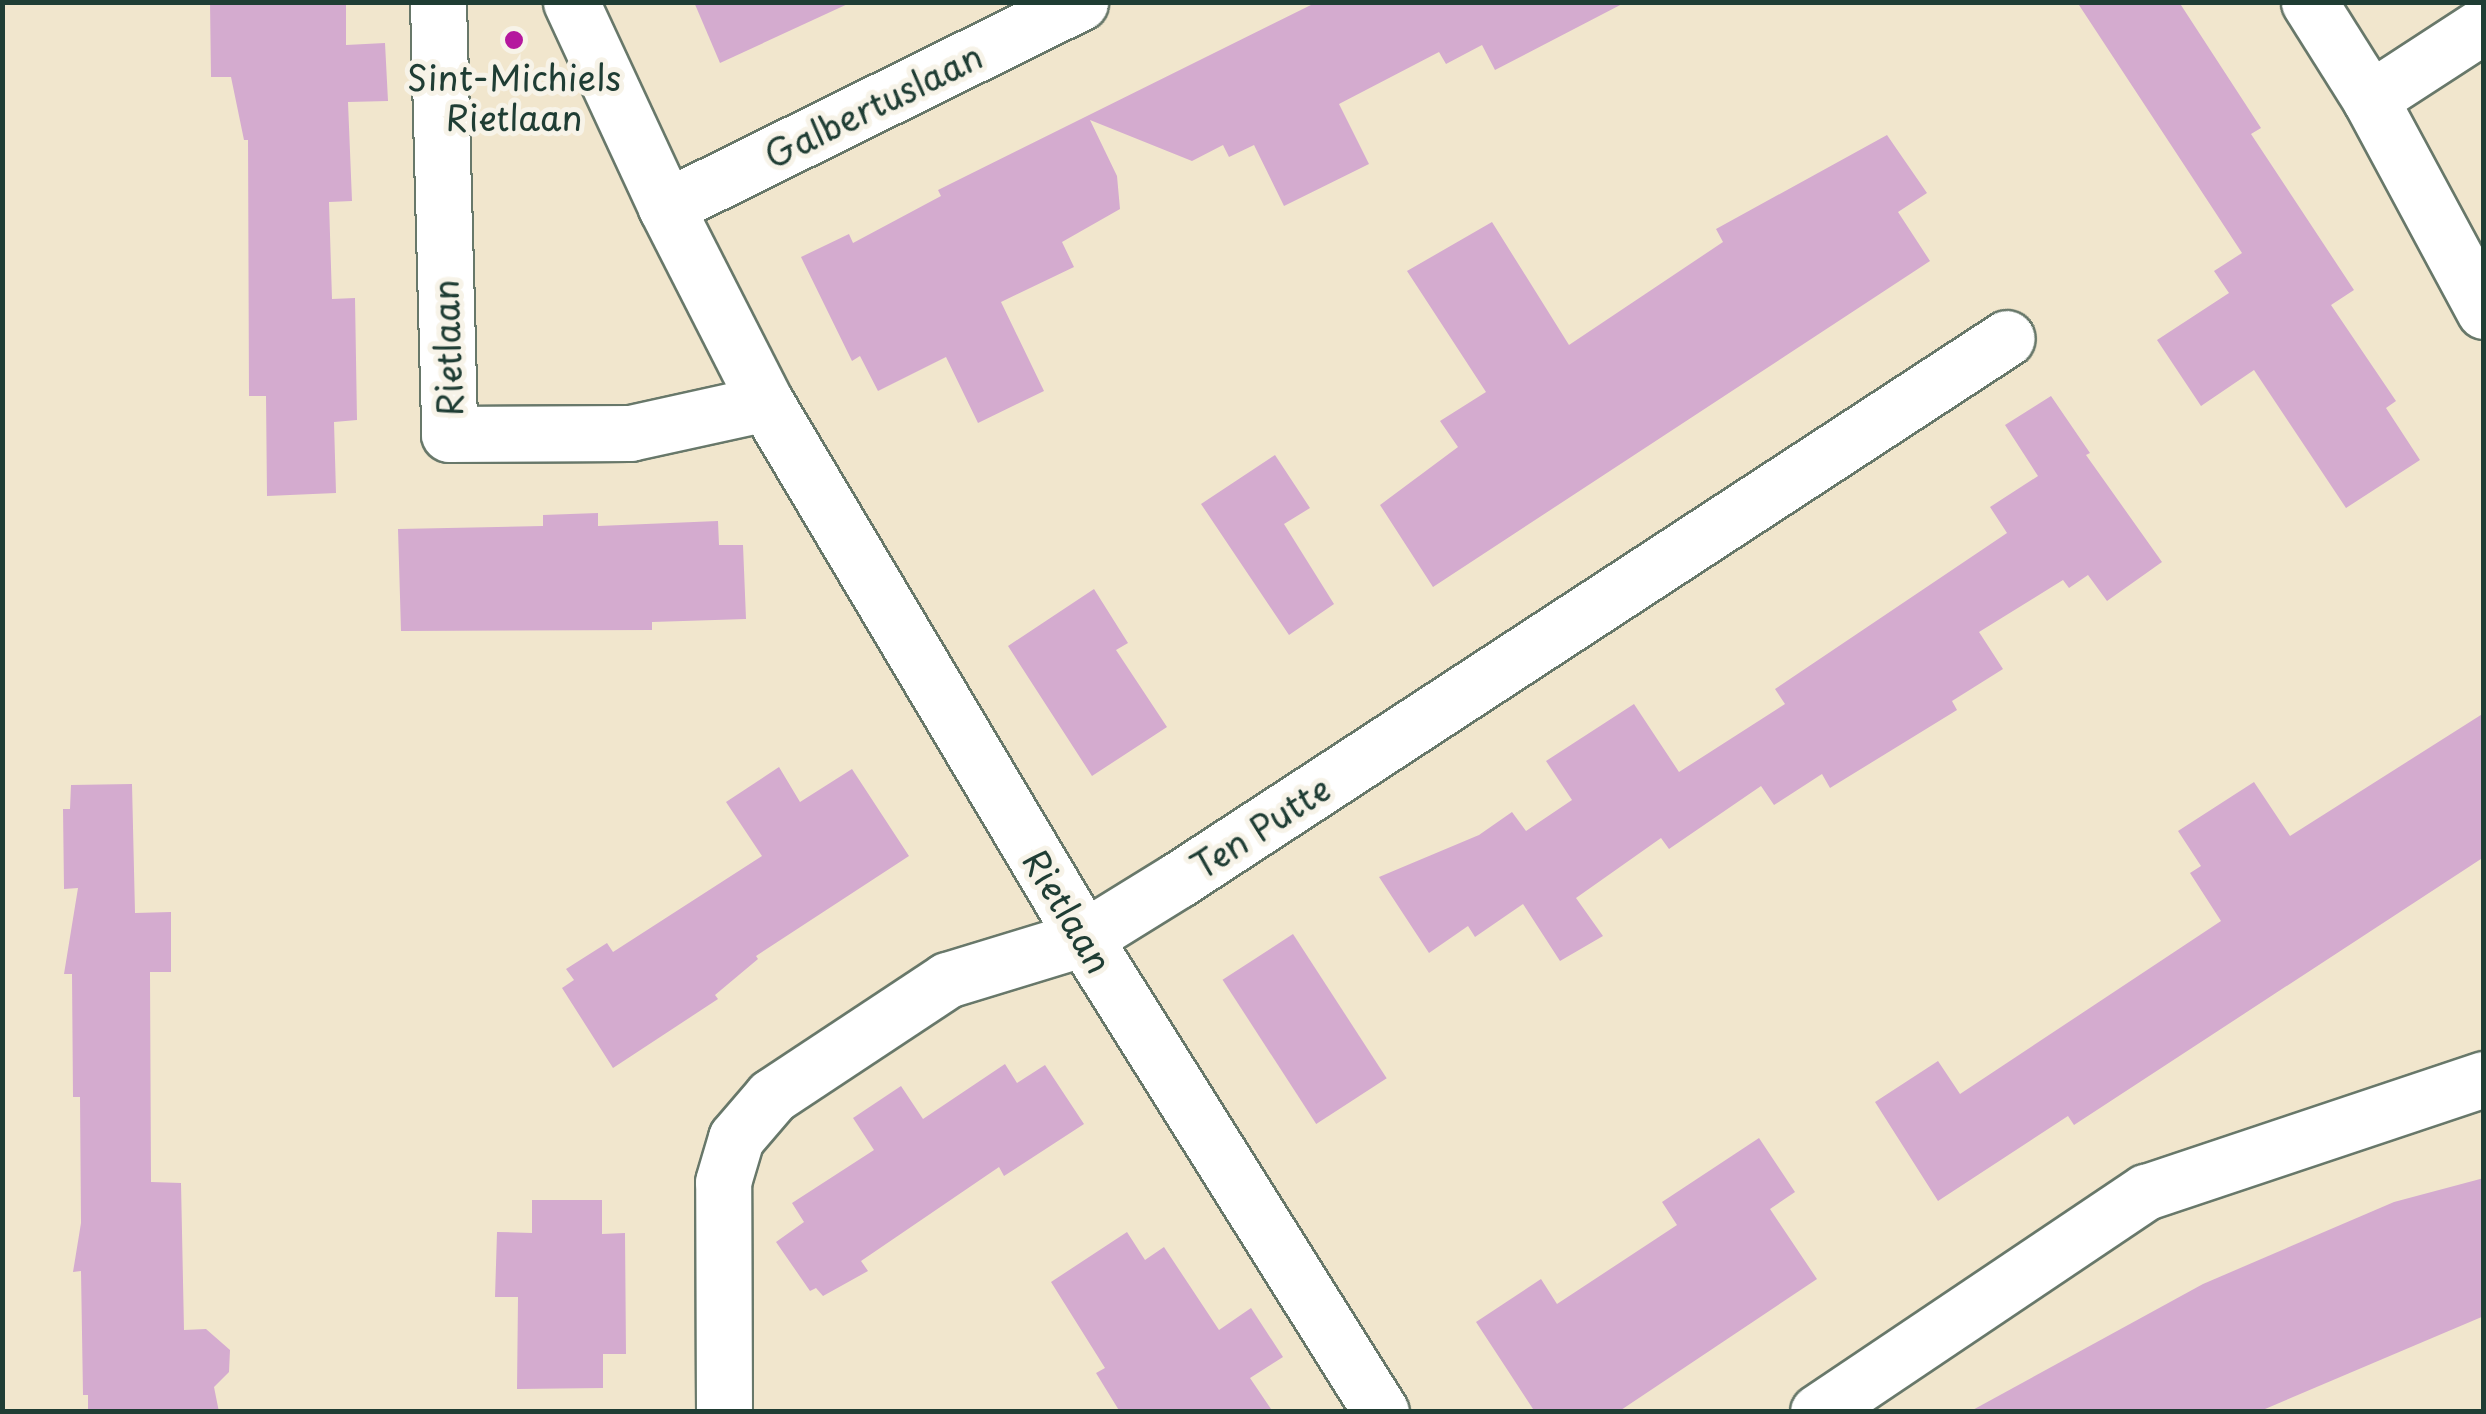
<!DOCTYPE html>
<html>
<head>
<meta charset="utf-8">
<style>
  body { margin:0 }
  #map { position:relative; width:2486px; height:1414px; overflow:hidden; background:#f1e6cd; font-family:"Playpen Sans",sans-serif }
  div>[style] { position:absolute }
  .building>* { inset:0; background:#d4abcf; transform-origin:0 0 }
  .roads { filter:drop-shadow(2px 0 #68786a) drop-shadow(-2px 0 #68786a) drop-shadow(0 2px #68786a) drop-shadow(0 -2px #68786a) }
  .minor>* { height:55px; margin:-27.5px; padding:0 27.5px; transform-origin:27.5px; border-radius:27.5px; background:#fff }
  .dots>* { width:28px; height:28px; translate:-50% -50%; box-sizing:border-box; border:5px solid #f7f3e8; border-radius:50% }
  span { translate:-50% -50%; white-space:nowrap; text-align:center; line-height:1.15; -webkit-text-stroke:10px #f7f3e8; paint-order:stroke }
  .poi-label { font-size:35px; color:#1f3d34 }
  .street-label { font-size:35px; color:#1f3d34 }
  .frame { position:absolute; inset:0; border:5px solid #1f3d34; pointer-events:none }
</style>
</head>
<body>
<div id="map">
  <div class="building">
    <i style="clip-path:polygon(210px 2px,346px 2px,346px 45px,385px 43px,388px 101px,348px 102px,352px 201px,329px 202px,332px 299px,355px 298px,357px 420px,334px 422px,336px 493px,267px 496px,266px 396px,249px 396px,248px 140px,244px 140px,231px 77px,211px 77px)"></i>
    <i style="clip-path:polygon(694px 2px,852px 2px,720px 63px)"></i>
    <i style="clip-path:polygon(1317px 2px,1626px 2px,1495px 70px,1482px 45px,1446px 64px,1439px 52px,1339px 104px,1369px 164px,1284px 206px,1254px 145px,1229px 157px,1223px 145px,1192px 161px,1090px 120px,1117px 176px,1120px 209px,1062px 242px,1074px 267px,1001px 302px,1044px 391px,978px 423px,946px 357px,878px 391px,860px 356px,852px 361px,801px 257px,849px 234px,853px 243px,941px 196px,938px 190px)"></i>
    <i style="clip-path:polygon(2077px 2px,2179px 2px,2261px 128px,2251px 134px,2354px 290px,2331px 305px,2396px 401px,2386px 408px,2420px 460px,2346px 508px,2254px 370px,2201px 406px,2157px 340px,2229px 293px,2214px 271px,2242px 253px)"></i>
    <i style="clip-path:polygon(1887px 135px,1927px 193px,1898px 212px,1930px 261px,1433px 587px,1380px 505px,1458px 447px,1440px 421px,1486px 392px,1407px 271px,1492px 222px,1569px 345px,1723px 242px,1716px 229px)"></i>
    <i style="clip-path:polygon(2051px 396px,2090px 453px,2086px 455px,2162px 562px,2107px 601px,2088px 575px,2069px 588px,2063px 580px,1979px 632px,2003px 669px,1952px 701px,1957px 710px,1830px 788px,1822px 774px,1774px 805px,1761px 786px,1669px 849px,1661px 838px,1576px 898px,1603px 936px,1560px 961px,1523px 904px,1475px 937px,1468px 926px,1429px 953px,1379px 877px,1479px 835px,1512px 812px,1526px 831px,1572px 800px,1546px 761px,1634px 704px,1679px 772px,1785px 704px,1775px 689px,2007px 533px,1990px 507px,2038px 476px,2005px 425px)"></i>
    <i style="clip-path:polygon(1275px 455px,1310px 508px,1284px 524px,1334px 604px,1289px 635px,1201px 504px)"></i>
    <i style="clip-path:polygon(598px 513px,598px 526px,718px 521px,719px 545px,743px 545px,746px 619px,652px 622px,652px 630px,401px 631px,398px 529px,543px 526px,543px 515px)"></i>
    <i style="clip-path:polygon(1094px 589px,1128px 643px,1116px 650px,1167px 727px,1092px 776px,1008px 646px)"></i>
    <i style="clip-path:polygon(2484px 713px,2484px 857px,2074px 1125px,2068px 1116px,1938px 1201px,1875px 1102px,1938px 1061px,1960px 1094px,2221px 921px,2190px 873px,2201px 866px,2178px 831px,2254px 782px,2290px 836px)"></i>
    <i style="clip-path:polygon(779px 767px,800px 802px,852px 769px,909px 856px,756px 956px,758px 959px,715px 995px,718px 999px,613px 1068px,562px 988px,574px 980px,566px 969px,607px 943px,613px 952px,762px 856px,726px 802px)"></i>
    <i style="clip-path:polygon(132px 784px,135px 913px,171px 912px,171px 972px,150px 972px,151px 1182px,181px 1183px,184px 1330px,206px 1329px,230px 1350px,229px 1372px,214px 1387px,219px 1412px,88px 1412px,88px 1395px,83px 1395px,81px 1271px,73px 1272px,81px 1223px,80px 1097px,73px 1097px,72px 974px,64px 974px,78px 888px,64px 889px,63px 809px,70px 809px,71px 785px)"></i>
    <i style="left:1293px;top:934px;width:172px;height:84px;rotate:57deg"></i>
    <i style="clip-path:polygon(1005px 1064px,1017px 1083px,1045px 1065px,1084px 1124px,1004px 1176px,999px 1167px,861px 1261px,868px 1271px,823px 1296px,816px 1288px,810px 1291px,776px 1242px,804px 1222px,792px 1203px,874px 1150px,853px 1118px,901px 1086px,923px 1119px)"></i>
    <i style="clip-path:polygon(1759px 1138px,1795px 1192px,1770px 1209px,1817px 1279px,1618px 1412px,1535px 1412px,1476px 1322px,1541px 1279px,1557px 1304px,1677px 1225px,1662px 1202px)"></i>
    <i style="clip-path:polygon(2484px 1178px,2484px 1316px,2258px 1412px,1969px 1412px,2203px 1284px,2394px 1202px)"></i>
    <i style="clip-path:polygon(532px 1200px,602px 1200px,602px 1234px,625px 1233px,626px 1354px,603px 1354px,603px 1388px,517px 1389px,518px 1297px,495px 1297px,497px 1232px,532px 1233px)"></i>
    <i style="clip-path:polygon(1127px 1232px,1145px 1260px,1164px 1247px,1219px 1330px,1251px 1308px,1283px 1357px,1250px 1378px,1273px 1412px,1120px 1412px,1096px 1373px,1105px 1368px,1051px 1282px)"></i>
  </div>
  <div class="roads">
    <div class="minor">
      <i style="left:438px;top:2px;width:432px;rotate:88.5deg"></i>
      <i style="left:449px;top:434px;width:181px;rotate:-0.3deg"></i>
      <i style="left:630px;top:433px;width:139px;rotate:-12.4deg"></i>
      <i style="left:571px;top:2px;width:226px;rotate:65.1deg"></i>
      <i style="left:666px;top:207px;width:220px;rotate:63deg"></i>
      <i style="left:766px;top:403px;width:622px;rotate:59.27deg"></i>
      <i style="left:1084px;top:938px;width:559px;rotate:57.93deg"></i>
      <i style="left:2309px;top:2px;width:115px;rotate:57.8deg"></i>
      <i style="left:2370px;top:99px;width:241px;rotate:61.7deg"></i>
      <i style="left:2370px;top:99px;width:136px;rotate:-33deg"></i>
      <i style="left:666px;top:207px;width:462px;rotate:-26.3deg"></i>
      <i style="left:724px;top:1412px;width:230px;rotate:-90.2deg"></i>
      <i style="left:723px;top:1182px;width:46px;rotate:-73.5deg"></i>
      <i style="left:736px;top:1138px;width:55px;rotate:-49.4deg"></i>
      <i style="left:772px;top:1096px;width:210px;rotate:-33.5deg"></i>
      <i style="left:947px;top:980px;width:143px;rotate:-17deg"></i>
      <i style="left:1084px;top:938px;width:110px;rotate:-31.7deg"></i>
      <i style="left:1178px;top:880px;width:990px;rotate:-33.18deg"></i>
      <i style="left:1818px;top:1412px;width:395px;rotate:-33.9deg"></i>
      <i style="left:2146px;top:1192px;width:356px;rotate:-18.5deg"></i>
    </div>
  </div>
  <div class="dots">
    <i style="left:514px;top:40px;background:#b5179e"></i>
  </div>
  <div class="poi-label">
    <span style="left:514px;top:97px">Sint-Michiels<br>Rietlaan</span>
  </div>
  <div class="street-label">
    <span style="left:873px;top:105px;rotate:-26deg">Galbertuslaan</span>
    <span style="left:447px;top:348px;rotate:-92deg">Rietlaan</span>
    <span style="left:1260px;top:827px;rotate:-33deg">Ten Putte</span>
    <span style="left:1068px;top:911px;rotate:59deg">Rietlaan</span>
  </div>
  <div class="frame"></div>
</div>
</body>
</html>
